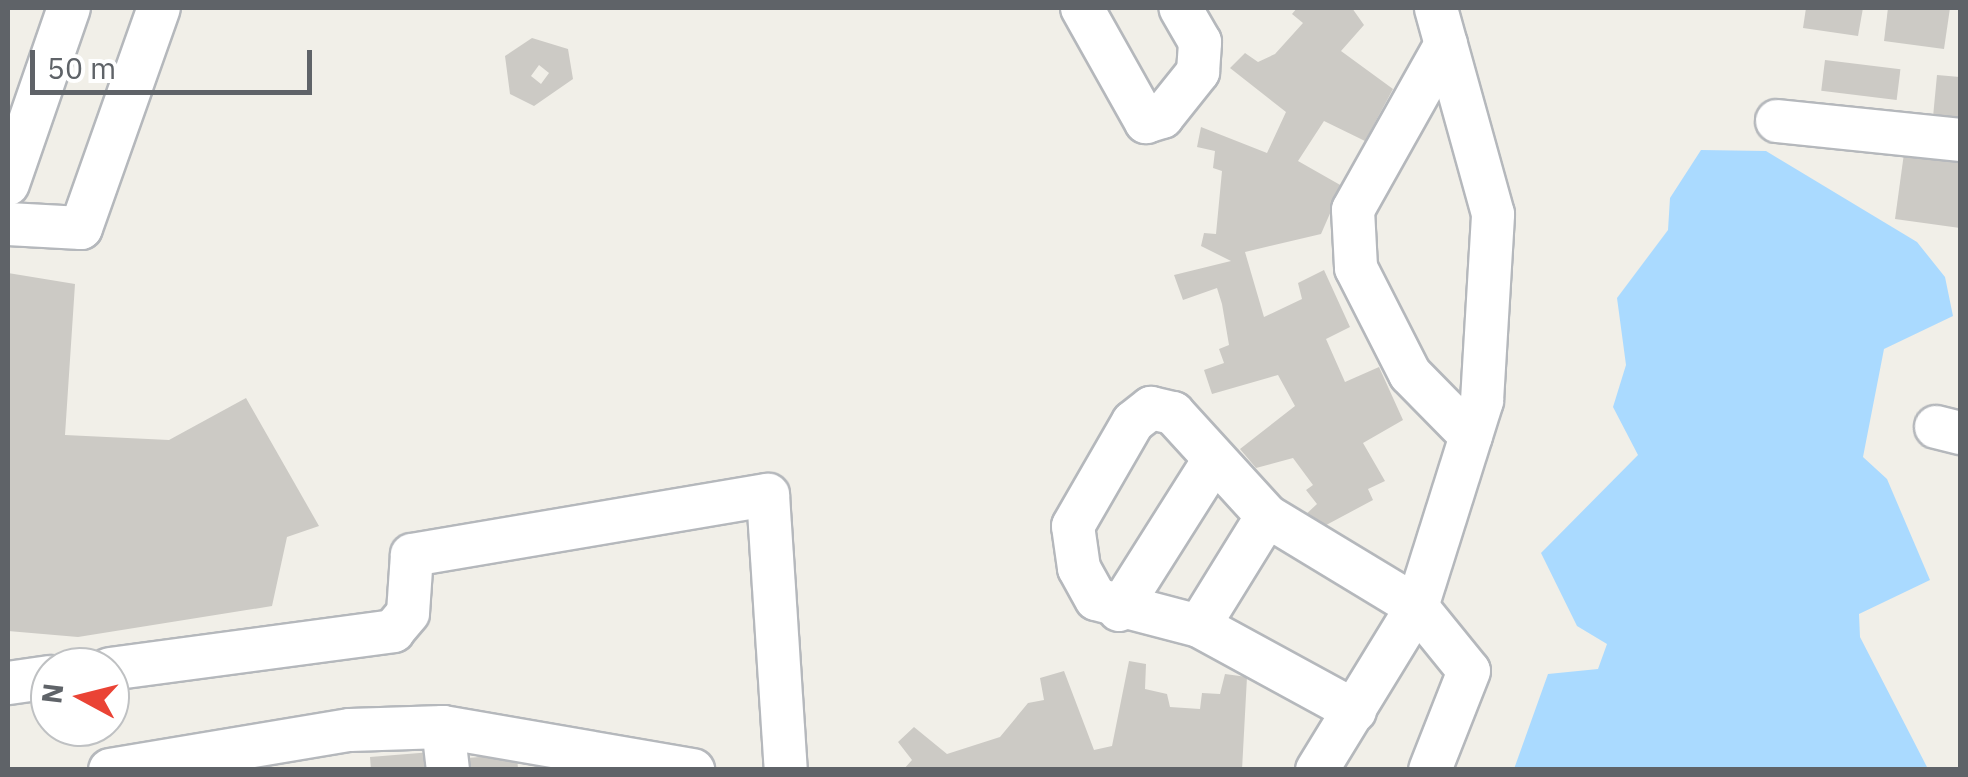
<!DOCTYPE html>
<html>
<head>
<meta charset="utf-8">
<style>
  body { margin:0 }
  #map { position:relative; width:1968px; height:777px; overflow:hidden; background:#f1efe8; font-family:"IBM Plex Sans",sans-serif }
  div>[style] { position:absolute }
  .water>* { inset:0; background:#aadaff }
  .building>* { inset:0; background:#cccac5; transform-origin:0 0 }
  .roads { filter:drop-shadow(2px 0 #b5b8bc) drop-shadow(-2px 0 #b5b8bc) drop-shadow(0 2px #b5b8bc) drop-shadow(0 -2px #b5b8bc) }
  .minor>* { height:42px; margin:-21px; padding:0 21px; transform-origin:21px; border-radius:21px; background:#fff }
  span { translate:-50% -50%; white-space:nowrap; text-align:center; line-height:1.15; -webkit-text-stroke:8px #fff; paint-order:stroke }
  .frame { position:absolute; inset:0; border:10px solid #5f6368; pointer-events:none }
  .north { position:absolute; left:30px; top:647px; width:100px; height:100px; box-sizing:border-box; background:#fff; border:2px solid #bfc1c3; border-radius:50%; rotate:277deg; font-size:28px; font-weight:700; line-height:40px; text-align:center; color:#5f6368 }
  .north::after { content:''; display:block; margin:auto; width:35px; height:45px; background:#ea4335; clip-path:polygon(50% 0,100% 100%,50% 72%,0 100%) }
  .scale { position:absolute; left:30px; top:50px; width:282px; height:45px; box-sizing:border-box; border:5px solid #5f6368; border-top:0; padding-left:12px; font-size:30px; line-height:35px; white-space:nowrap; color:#5f6368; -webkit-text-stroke:8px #fff; paint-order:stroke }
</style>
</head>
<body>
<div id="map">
  <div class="water">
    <i style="clip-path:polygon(1701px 150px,1766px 151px,1917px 242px,1945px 277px,1953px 316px,1884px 349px,1863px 457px,1887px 479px,1930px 580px,1859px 614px,1860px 637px,1928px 769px,1514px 769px,1548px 674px,1598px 669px,1607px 644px,1577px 626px,1541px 553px,1638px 455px,1613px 407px,1626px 365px,1617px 298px,1668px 230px,1670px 198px)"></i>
  </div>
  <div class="building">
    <i style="clip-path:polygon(1297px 8px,1352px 8px,1364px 25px,1341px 51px,1393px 89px,1365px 141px,1324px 121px,1298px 161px,1342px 186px,1321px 234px,1245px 252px,1264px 317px,1302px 299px,1298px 283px,1324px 270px,1350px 327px,1326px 339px,1345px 382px,1379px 367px,1403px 420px,1363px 443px,1385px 481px,1368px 489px,1373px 500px,1315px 531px,1302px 518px,1317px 504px,1306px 490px,1313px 485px,1293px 458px,1256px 468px,1240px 449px,1295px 406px,1278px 375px,1212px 394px,1204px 370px,1224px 363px,1219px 349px,1229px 345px,1222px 304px,1217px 288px,1183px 300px,1174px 275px,1231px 261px,1201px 246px,1204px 233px,1216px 234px,1222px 171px,1213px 168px,1215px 151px,1197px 147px,1201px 127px,1267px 153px,1286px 112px,1230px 68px,1245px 53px,1258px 62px,1275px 54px,1303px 23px,1292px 14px)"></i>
    <i style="clip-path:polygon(1806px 8px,1863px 8px,1858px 36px,1803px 28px)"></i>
    <i style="clip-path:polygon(1888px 8px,1950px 8px,1944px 49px,1884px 41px)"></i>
    <i style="clip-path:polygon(evenodd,532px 38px,568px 49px,573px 79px,534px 106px,510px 94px,505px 56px,532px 38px,539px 65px,549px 73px,541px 84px,531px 76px,539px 65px)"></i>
    <i style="left:1825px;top:60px;width:76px;height:31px;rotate:7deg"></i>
    <i style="clip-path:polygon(1937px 75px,1960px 77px,1960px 119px,1933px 117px)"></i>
    <i style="clip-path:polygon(1905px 146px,1960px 154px,1960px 228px,1895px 219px)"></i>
    <i style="clip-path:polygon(8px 273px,75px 284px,65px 435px,169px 440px,246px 398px,319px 526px,287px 537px,272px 606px,78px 637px,8px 631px)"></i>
    <i style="clip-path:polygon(1129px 661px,1146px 664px,1145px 689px,1167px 694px,1170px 707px,1200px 709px,1202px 693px,1220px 694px,1225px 674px,1247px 677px,1242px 770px,903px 770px,912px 760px,898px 742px,914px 727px,947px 754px,1000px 737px,1028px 703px,1044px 700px,1040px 678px,1064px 671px,1094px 750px,1112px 746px)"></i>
    <i style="clip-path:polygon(432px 752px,433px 770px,371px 770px,370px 757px)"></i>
    <i style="clip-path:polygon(517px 754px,518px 770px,456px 770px,455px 759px)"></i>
  </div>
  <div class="roads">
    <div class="minor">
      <i style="left:1082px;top:8px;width:131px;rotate:60.7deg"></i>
      <i style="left:1146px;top:122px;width:17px;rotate:-17deg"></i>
      <i style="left:1162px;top:117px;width:58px;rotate:-51.3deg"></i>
      <i style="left:1198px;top:72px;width:30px;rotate:-86deg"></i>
      <i style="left:1200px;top:42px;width:39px;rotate:-120deg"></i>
      <i style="left:1446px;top:44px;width:190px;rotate:119.3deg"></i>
      <i style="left:1353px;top:210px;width:58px;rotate:87deg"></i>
      <i style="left:1356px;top:268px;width:119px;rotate:63deg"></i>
      <i style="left:1410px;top:374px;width:87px;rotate:45.5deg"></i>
      <i style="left:1777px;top:121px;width:184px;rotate:5.9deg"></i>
      <i style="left:8px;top:184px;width:186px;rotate:-70.9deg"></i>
      <i style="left:8px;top:224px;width:73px;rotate:3.1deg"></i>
      <i style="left:81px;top:228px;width:233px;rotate:-70.5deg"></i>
      <i style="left:1936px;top:427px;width:25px;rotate:14deg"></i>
      <i style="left:1119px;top:610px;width:178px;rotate:-57.7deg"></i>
      <i style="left:1199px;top:626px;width:129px;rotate:-58.3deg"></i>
      <i style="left:110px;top:669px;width:286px;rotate:-7.6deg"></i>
      <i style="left:393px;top:631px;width:23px;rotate:-50deg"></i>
      <i style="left:408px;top:613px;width:58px;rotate:-86.1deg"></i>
      <i style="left:412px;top:555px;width:361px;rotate:-9.6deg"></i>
      <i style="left:768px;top:495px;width:276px;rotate:86.3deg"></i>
      <i style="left:8px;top:683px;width:42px;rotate:-8.1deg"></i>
      <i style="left:1355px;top:711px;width:178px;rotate:-151.4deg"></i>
      <i style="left:1199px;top:626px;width:106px;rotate:-165.3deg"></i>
      <i style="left:1096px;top:599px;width:35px;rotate:-119deg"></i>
      <i style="left:1079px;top:568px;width:42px;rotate:-98.1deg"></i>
      <i style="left:1073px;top:526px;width:120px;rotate:-60deg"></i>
      <i style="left:1133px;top:422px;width:23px;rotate:-38deg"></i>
      <i style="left:1151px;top:408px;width:23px;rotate:13deg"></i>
      <i style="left:1173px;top:413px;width:139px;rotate:47.6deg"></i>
      <i style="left:1267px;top:516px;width:175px;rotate:31.2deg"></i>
      <i style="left:1417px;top:607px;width:82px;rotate:50.9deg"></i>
      <i style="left:1469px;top:671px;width:106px;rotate:111.5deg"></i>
      <i style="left:443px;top:727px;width:43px;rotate:83.4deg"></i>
      <i style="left:110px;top:770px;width:243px;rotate:-9.5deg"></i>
      <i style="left:350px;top:730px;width:93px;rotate:-1.8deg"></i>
      <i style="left:443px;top:727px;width:254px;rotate:9.8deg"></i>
      <i style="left:1317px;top:770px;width:191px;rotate:-58.5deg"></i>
      <i style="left:1417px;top:607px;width:216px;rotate:-72.5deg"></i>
      <i style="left:1482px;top:401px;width:187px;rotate:-86.6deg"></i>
      <i style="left:1493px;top:214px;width:214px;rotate:-105.5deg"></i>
    </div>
  </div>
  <div class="frame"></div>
  <div class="north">N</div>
  <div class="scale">50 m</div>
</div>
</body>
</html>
